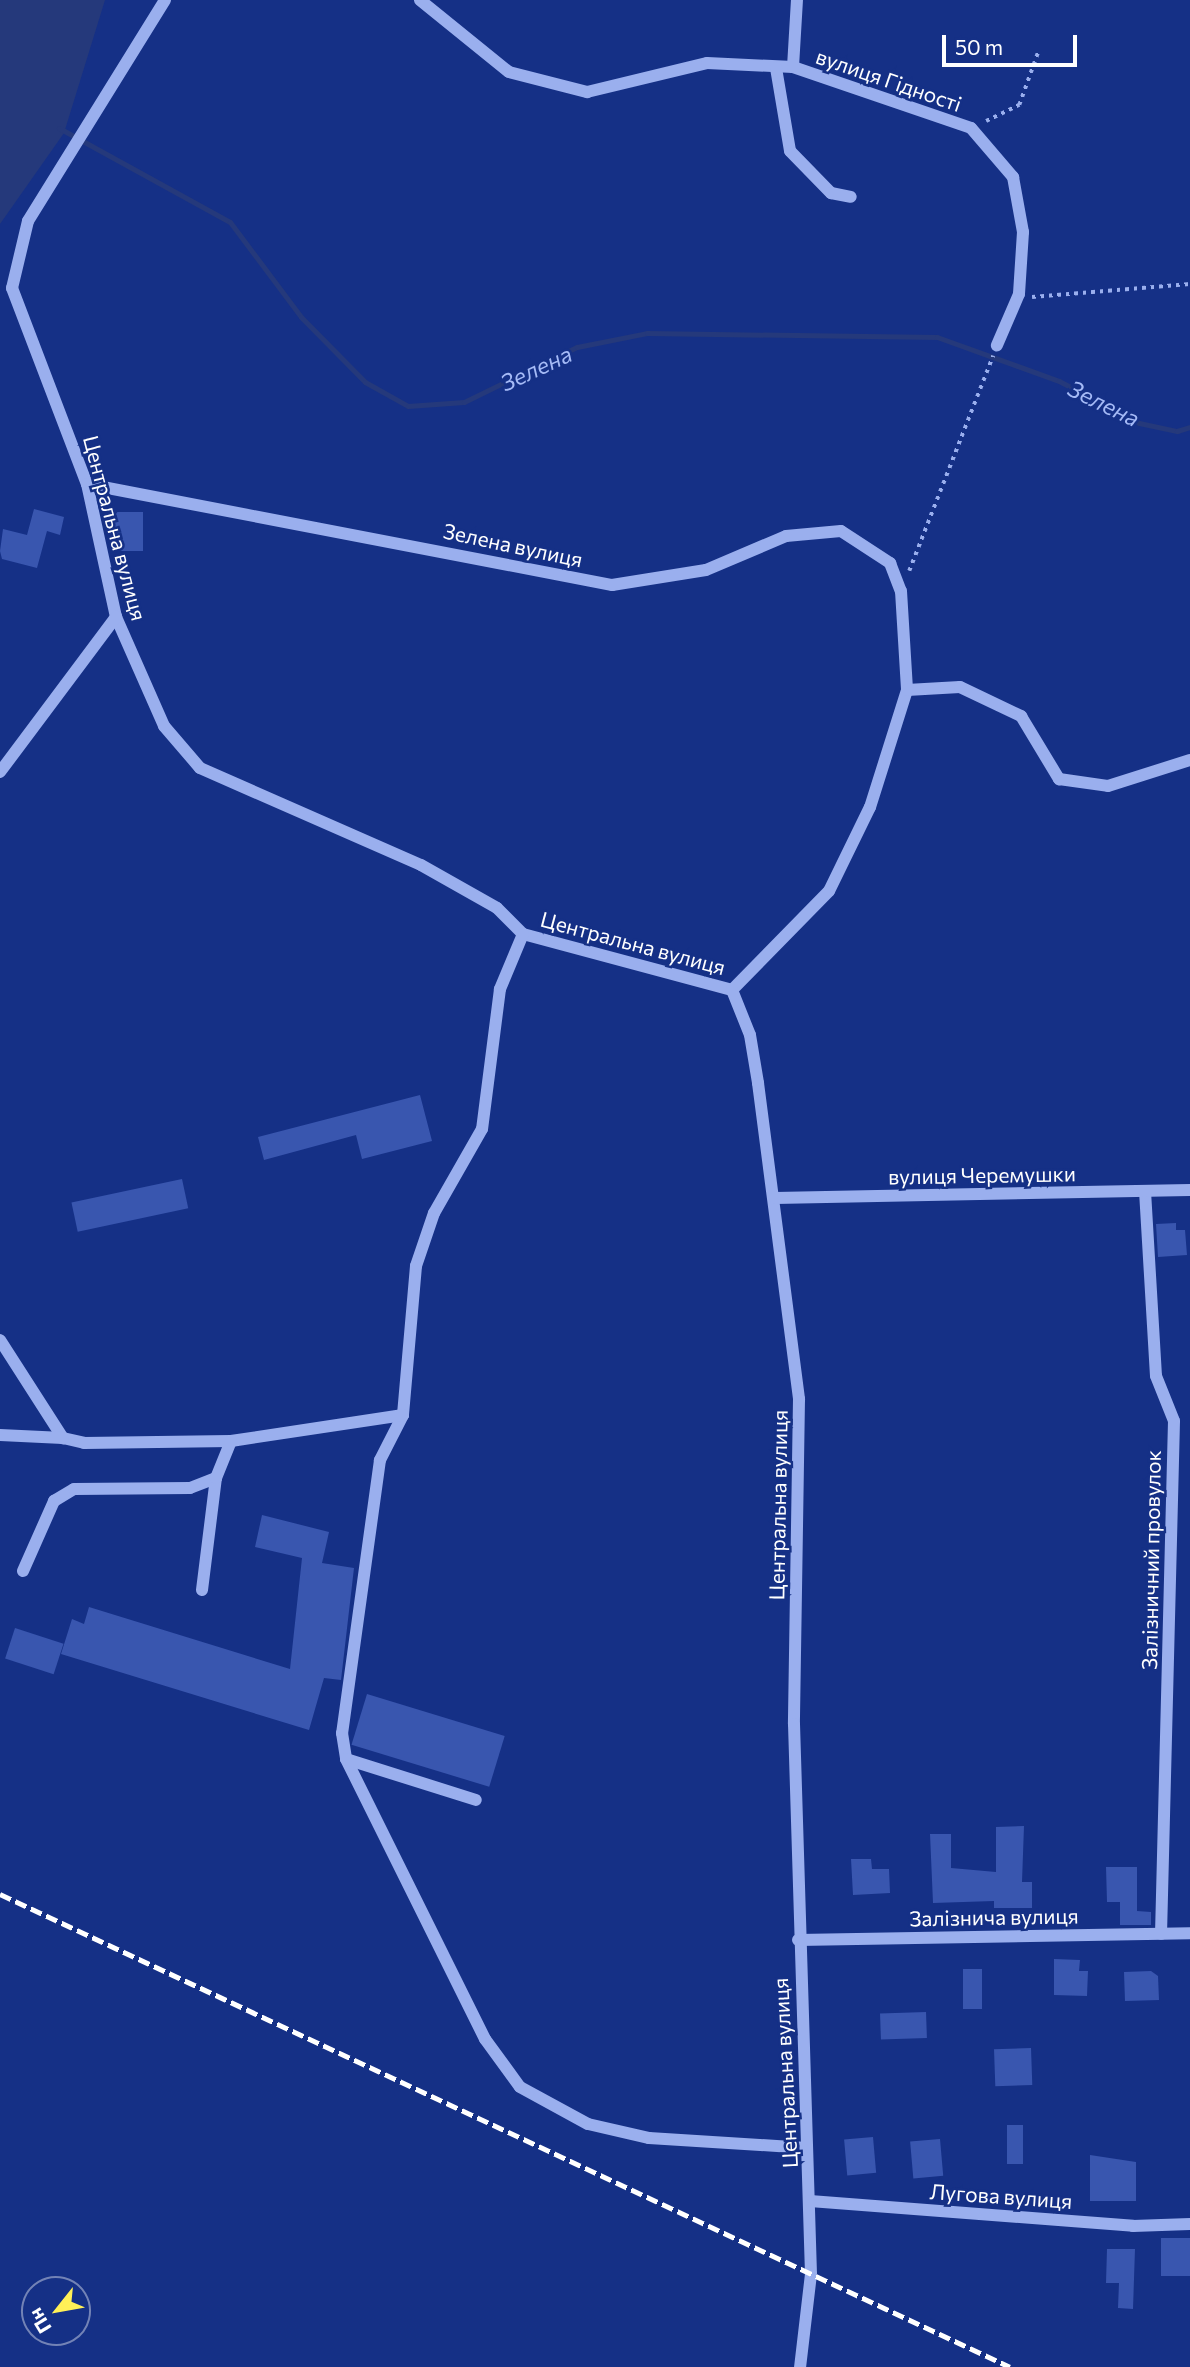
<!DOCTYPE html>
<html>
<head>
<meta charset="utf-8">
<style>
  body { margin:0 }
  #map { position:relative; width:1190px; height:2367px; overflow:hidden; background:#153086; font-family:Commissioner,sans-serif }
  div>[style] { position:absolute }
  .water>* { inset:0; background:#25397b }
  .stream>* { height:5px; margin:-2.5px; padding:0 2.5px; transform-origin:2.5px; border-radius:2.5px; background:#25397b }
  .building>* { inset:0; background:#3956af; transform-origin:0 0 }
  .path>* { height:3.5px; margin-top:-1.75px; transform-origin:0; background:repeating-linear-gradient(90deg,#9aafee 0 3.5px,transparent 0 8.5px) }
  .minor>* { height:12px; margin:-6px; padding:0 6px; transform-origin:6px; border-radius:6px; background:#9aafee }
  .rail>* { height:5px; margin-top:-2.5px; transform-origin:0; background:repeating-linear-gradient(90deg,#fff 0 12px,transparent 0 17px) }
  span { translate:-50% -50%; white-space:nowrap; text-align:center; line-height:1.15; -webkit-text-stroke:5px #153086; paint-order:stroke }
  .street-label { font-size:21px; color:#fff }
  .water-label { font-size:23px; color:#a5baf6; font-style:italic }
  .north { position:absolute; left:21px; top:2276px; width:70px; height:70px; box-sizing:border-box; background:#153086; border:2px solid #7383b6; border-radius:50%; rotate:239deg; font-size:19px; font-weight:700; line-height:28px; text-align:center; color:#fff }
  .north::after { content:''; display:block; margin:auto; width:24px; height:32px; background:#fff057; clip-path:polygon(50% 0,100% 100%,50% 72%,0 100%) }
  .scale { position:absolute; left:942px; top:35px; width:135px; height:32px; box-sizing:border-box; border:4px solid #fff; border-top:0; padding-left:9px; font-size:21px; line-height:24px; white-space:nowrap; color:#fff; -webkit-text-stroke:5px #153086; paint-order:stroke }
</style>
</head>
<body>
<div id="map">
  <div class="water">
    <i style="clip-path:polygon(0 0,105px 0,64px 133px,0 224px)"></i>
  </div>
  <div class="stream">
    <i style="left:59px;top:128px;width:195px;rotate:28.8deg"></i>
    <i style="left:230px;top:222px;width:119px;rotate:53.2deg"></i>
    <i style="left:301px;top:317px;width:91px;rotate:45.4deg"></i>
    <i style="left:365px;top:382px;width:49px;rotate:29.2deg"></i>
    <i style="left:408px;top:406px;width:56px;rotate:-4.1deg"></i>
    <i style="left:464px;top:402px;width:126px;rotate:-26deg"></i>
    <i style="left:577px;top:347px;width:71px;rotate:-11.3deg"></i>
    <i style="left:647px;top:333px;width:290px;rotate:0.8deg"></i>
    <i style="left:937px;top:337px;width:130px;rotate:19.8deg"></i>
    <i style="left:1059px;top:381px;width:90px;rotate:27.7deg"></i>
    <i style="left:1139px;top:423px;width:39px;rotate:12deg"></i>
    <i style="left:1177px;top:431px;width:14px;rotate:-17deg"></i>
  </div>
  <div class="building">
    <i style="clip-path:polygon(34px 509px,64px 517px,60px 535px,47px 531px,37px 568px,2px 559px,0 551px,3px 529px,27px 535px)"></i>
    <i style="left:114px;top:512px;width:29px;height:39px"></i>
    <i style="clip-path:polygon(420px 1095px,432px 1141px,362px 1159px,356px 1135px,264px 1160px,258px 1137px)"></i>
    <i style="left:182px;top:1179px;width:30px;height:113px;rotate:78deg"></i>
    <i style="clip-path:polygon(1176px 1223px,1176px 1230px,1185px 1230px,1187px 1255px,1158px 1257px,1156px 1224px)"></i>
    <i style="clip-path:polygon(262px 1515px,329px 1532px,322px 1563px,354px 1568px,341px 1680px,324px 1678px,309px 1730px,61px 1654px,72px 1619px,84px 1624px,89px 1607px,290px 1669px,302px 1558px,255px 1547px)"></i>
    <i style="left:15px;top:1628px;width:51px;height:32px;rotate:18deg"></i>
    <i style="left:367px;top:1694px;width:144px;height:53px;rotate:17deg"></i>
    <i style="clip-path:polygon(1024px 1826px,1022px 1882px,1032px 1882px,1032px 1908px,994px 1908px,994px 1901px,933px 1903px,930px 1834px,951px 1834px,951px 1868px,996px 1872px,996px 1827px)"></i>
    <i style="clip-path:polygon(851px 1859px,871px 1859px,872px 1869px,889px 1869px,890px 1893px,853px 1895px)"></i>
    <i style="clip-path:polygon(1106px 1867px,1137px 1867px,1137px 1911px,1151px 1912px,1151px 1925px,1120px 1925px,1120px 1902px,1107px 1902px)"></i>
    <i style="clip-path:polygon(1054px 1959px,1080px 1960px,1079px 1971px,1088px 1971px,1087px 1996px,1054px 1995px)"></i>
    <i style="left:963px;top:1969px;width:19px;height:40px"></i>
    <i style="clip-path:polygon(1151px 1971px,1158px 1976px,1159px 2000px,1125px 2001px,1124px 1972px)"></i>
    <i style="left:926px;top:2012px;width:26px;height:46px;rotate:88deg"></i>
    <i style="left:1031px;top:2048px;width:37px;height:37px;rotate:88deg"></i>
    <i style="left:1023px;top:2125px;width:39px;height:16px;rotate:90deg"></i>
    <i style="left:873px;top:2137px;width:36px;height:29px;rotate:85deg"></i>
    <i style="left:940px;top:2139px;width:37px;height:30px;rotate:85deg"></i>
    <i style="clip-path:polygon(1090px 2155px,1136px 2162px,1136px 2201px,1090px 2201px)"></i>
    <i style="left:1190px;top:2238px;width:38px;height:29px;rotate:90deg"></i>
    <i style="clip-path:polygon(1107px 2249px,1135px 2249px,1133px 2309px,1118px 2308px,1119px 2283px,1106px 2283px)"></i>
  </div>
  <div class="path">
    <i style="left:986px;top:121px;width:37px;rotate:-26deg"></i>
    <i style="left:1019px;top:105px;width:56px;rotate:-70.3deg"></i>
    <i style="left:1032px;top:297px;width:159px;rotate:-4.7deg"></i>
    <i style="left:909px;top:571px;width:231px;rotate:-68.7deg"></i>
  </div>
  <div class="minor">
    <i style="left:165px;top:0;width:260px;rotate:121.8deg"></i>
    <i style="left:28px;top:221px;width:69px;rotate:103.4deg"></i>
    <i style="left:12px;top:288px;width:210px;rotate:69.1deg"></i>
    <i style="left:87px;top:484px;width:136px;rotate:77.7deg"></i>
    <i style="left:116px;top:617px;width:119px;rotate:66.2deg"></i>
    <i style="left:164px;top:726px;width:55px;rotate:49.4deg"></i>
    <i style="left:200px;top:768px;width:241px;rotate:23.7deg"></i>
    <i style="left:421px;top:865px;width:87px;rotate:29.5deg"></i>
    <i style="left:497px;top:908px;width:37px;rotate:45deg"></i>
    <i style="left:523px;top:934px;width:216px;rotate:15deg"></i>
    <i style="left:420px;top:0;width:114px;rotate:39deg"></i>
    <i style="left:509px;top:72px;width:81px;rotate:14.4deg"></i>
    <i style="left:587px;top:92px;width:123px;rotate:-13.6deg"></i>
    <i style="left:707px;top:63px;width:86px;rotate:2.7deg"></i>
    <i style="left:793px;top:67px;width:188px;rotate:18.9deg"></i>
    <i style="left:971px;top:128px;width:65px;rotate:49.4deg"></i>
    <i style="left:1013px;top:177px;width:56px;rotate:79.7deg"></i>
    <i style="left:1023px;top:232px;width:62px;rotate:93.7deg"></i>
    <i style="left:1019px;top:294px;width:56px;rotate:113.3deg"></i>
    <i style="left:793px;top:67px;width:67px;rotate:-86.6deg"></i>
    <i style="left:776px;top:68px;width:84px;rotate:80.4deg"></i>
    <i style="left:790px;top:151px;width:59px;rotate:45.7deg"></i>
    <i style="left:831px;top:193px;width:20px;rotate:11deg"></i>
    <i style="left:87px;top:484px;width:535px;rotate:10.89deg"></i>
    <i style="left:612px;top:585px;width:95px;rotate:-9.1deg"></i>
    <i style="left:706px;top:570px;width:87px;rotate:-23deg"></i>
    <i style="left:786px;top:536px;width:55px;rotate:-5.2deg"></i>
    <i style="left:841px;top:531px;width:59px;rotate:33.1deg"></i>
    <i style="left:890px;top:563px;width:30px;rotate:69deg"></i>
    <i style="left:901px;top:591px;width:99px;rotate:86.5deg"></i>
    <i style="left:907px;top:690px;width:123px;rotate:107.5deg"></i>
    <i style="left:870px;top:807px;width:93px;rotate:116deg"></i>
    <i style="left:829px;top:891px;width:139px;rotate:134.4deg"></i>
    <i style="left:907px;top:690px;width:53px;rotate:-3.2deg"></i>
    <i style="left:960px;top:687px;width:68px;rotate:25.4deg"></i>
    <i style="left:1021px;top:716px;width:74px;rotate:58.9deg"></i>
    <i style="left:1059px;top:779px;width:49px;rotate:8.1deg"></i>
    <i style="left:1108px;top:786px;width:86px;rotate:-17.6deg"></i>
    <i style="left:0;top:772px;width:194px;rotate:-53.2deg"></i>
    <i style="left:523px;top:934px;width:60px;rotate:112.7deg"></i>
    <i style="left:500px;top:989px;width:141px;rotate:97.3deg"></i>
    <i style="left:482px;top:1129px;width:97px;rotate:119.7deg"></i>
    <i style="left:434px;top:1213px;width:56px;rotate:108.8deg"></i>
    <i style="left:416px;top:1266px;width:150px;rotate:95deg"></i>
    <i style="left:403px;top:1415px;width:51px;rotate:117.1deg"></i>
    <i style="left:380px;top:1460px;width:276px;rotate:97.9deg"></i>
    <i style="left:342px;top:1733px;width:26px;rotate:81deg"></i>
    <i style="left:346px;top:1759px;width:313px;rotate:63.6deg"></i>
    <i style="left:485px;top:2039px;width:59px;rotate:53.9deg"></i>
    <i style="left:520px;top:2087px;width:77px;rotate:28.6deg"></i>
    <i style="left:588px;top:2124px;width:63px;rotate:12.9deg"></i>
    <i style="left:649px;top:2138px;width:158px;rotate:3.6deg"></i>
    <i style="left:732px;top:990px;width:48px;rotate:68.2deg"></i>
    <i style="left:750px;top:1035px;width:49px;rotate:80.5deg"></i>
    <i style="left:758px;top:1083px;width:319px;rotate:82.6deg"></i>
    <i style="left:799px;top:1399px;width:325px;rotate:90.9deg"></i>
    <i style="left:794px;top:1724px;width:550px;rotate:88.23deg"></i>
    <i style="left:811px;top:2274px;width:94px;rotate:96.7deg"></i>
    <i style="left:1145px;top:1191px;width:185px;rotate:86.6deg"></i>
    <i style="left:1156px;top:1376px;width:48px;rotate:68.2deg"></i>
    <i style="left:1174px;top:1421px;width:513px;rotate:91.45deg"></i>
    <i style="left:775px;top:1198px;width:415px;rotate:-1.1deg"></i>
    <i style="left:0;top:1340px;width:117px;rotate:57.3deg"></i>
    <i style="left:63px;top:1438px;width:22px;rotate:13deg"></i>
    <i style="left:84px;top:1443px;width:147px;rotate:-0.8deg"></i>
    <i style="left:231px;top:1441px;width:174px;rotate:-8.6deg"></i>
    <i style="left:0;top:1435px;width:63px;rotate:2.7deg"></i>
    <i style="left:23px;top:1571px;width:77px;rotate:-66.1deg"></i>
    <i style="left:54px;top:1501px;width:23px;rotate:-31deg"></i>
    <i style="left:74px;top:1489px;width:116px;rotate:-0.5deg"></i>
    <i style="left:190px;top:1488px;width:28px;rotate:-21deg"></i>
    <i style="left:202px;top:1590px;width:113px;rotate:-82.9deg"></i>
    <i style="left:216px;top:1478px;width:40px;rotate:-68deg"></i>
    <i style="left:346px;top:1759px;width:136px;rotate:17.5deg"></i>
    <i style="left:798px;top:1940px;width:392px;rotate:-1deg"></i>
    <i style="left:810px;top:2201px;width:324px;rotate:4.4deg"></i>
    <i style="left:1133px;top:2226px;width:57px;rotate:-2deg"></i>
  </div>
  <div class="rail">
    <i style="left:0;top:1894px;width:1115px;rotate:25.09deg"></i>
  </div>
  <div class="street-label">
    <span style="left:889px;top:80px;rotate:19deg">вулиця Гідності</span>
    <span style="left:115px;top:528px;rotate:75deg">Центральна вулиця</span>
    <span style="left:513px;top:545px;rotate:12deg">Зелена вулиця</span>
    <span style="left:633px;top:943px;rotate:15deg">Центральна вулиця</span>
    <span style="left:982px;top:1175px;rotate:-1deg">вулиця Черемушки</span>
    <span style="left:778px;top:1505px;rotate:-89deg">Центральна вулиця</span>
    <span style="left:1151px;top:1560px;rotate:-89deg">Залізничний провулок</span>
    <span style="left:994px;top:1917px;rotate:-1deg">Залізнича вулиця</span>
    <span style="left:785px;top:2073px;rotate:-93deg">Центральна вулиця</span>
    <span style="left:1001px;top:2196px;rotate:4deg">Лугова вулиця</span>
  </div>
  <div class="water-label">
    <span style="left:536px;top:368px;rotate:-25deg">Зелена</span>
    <span style="left:1104px;top:403px;rotate:26deg">Зелена</span>
  </div>
  <div class="north">Пн</div>
  <div class="scale">50 m</div>
</div>
</body>
</html>
